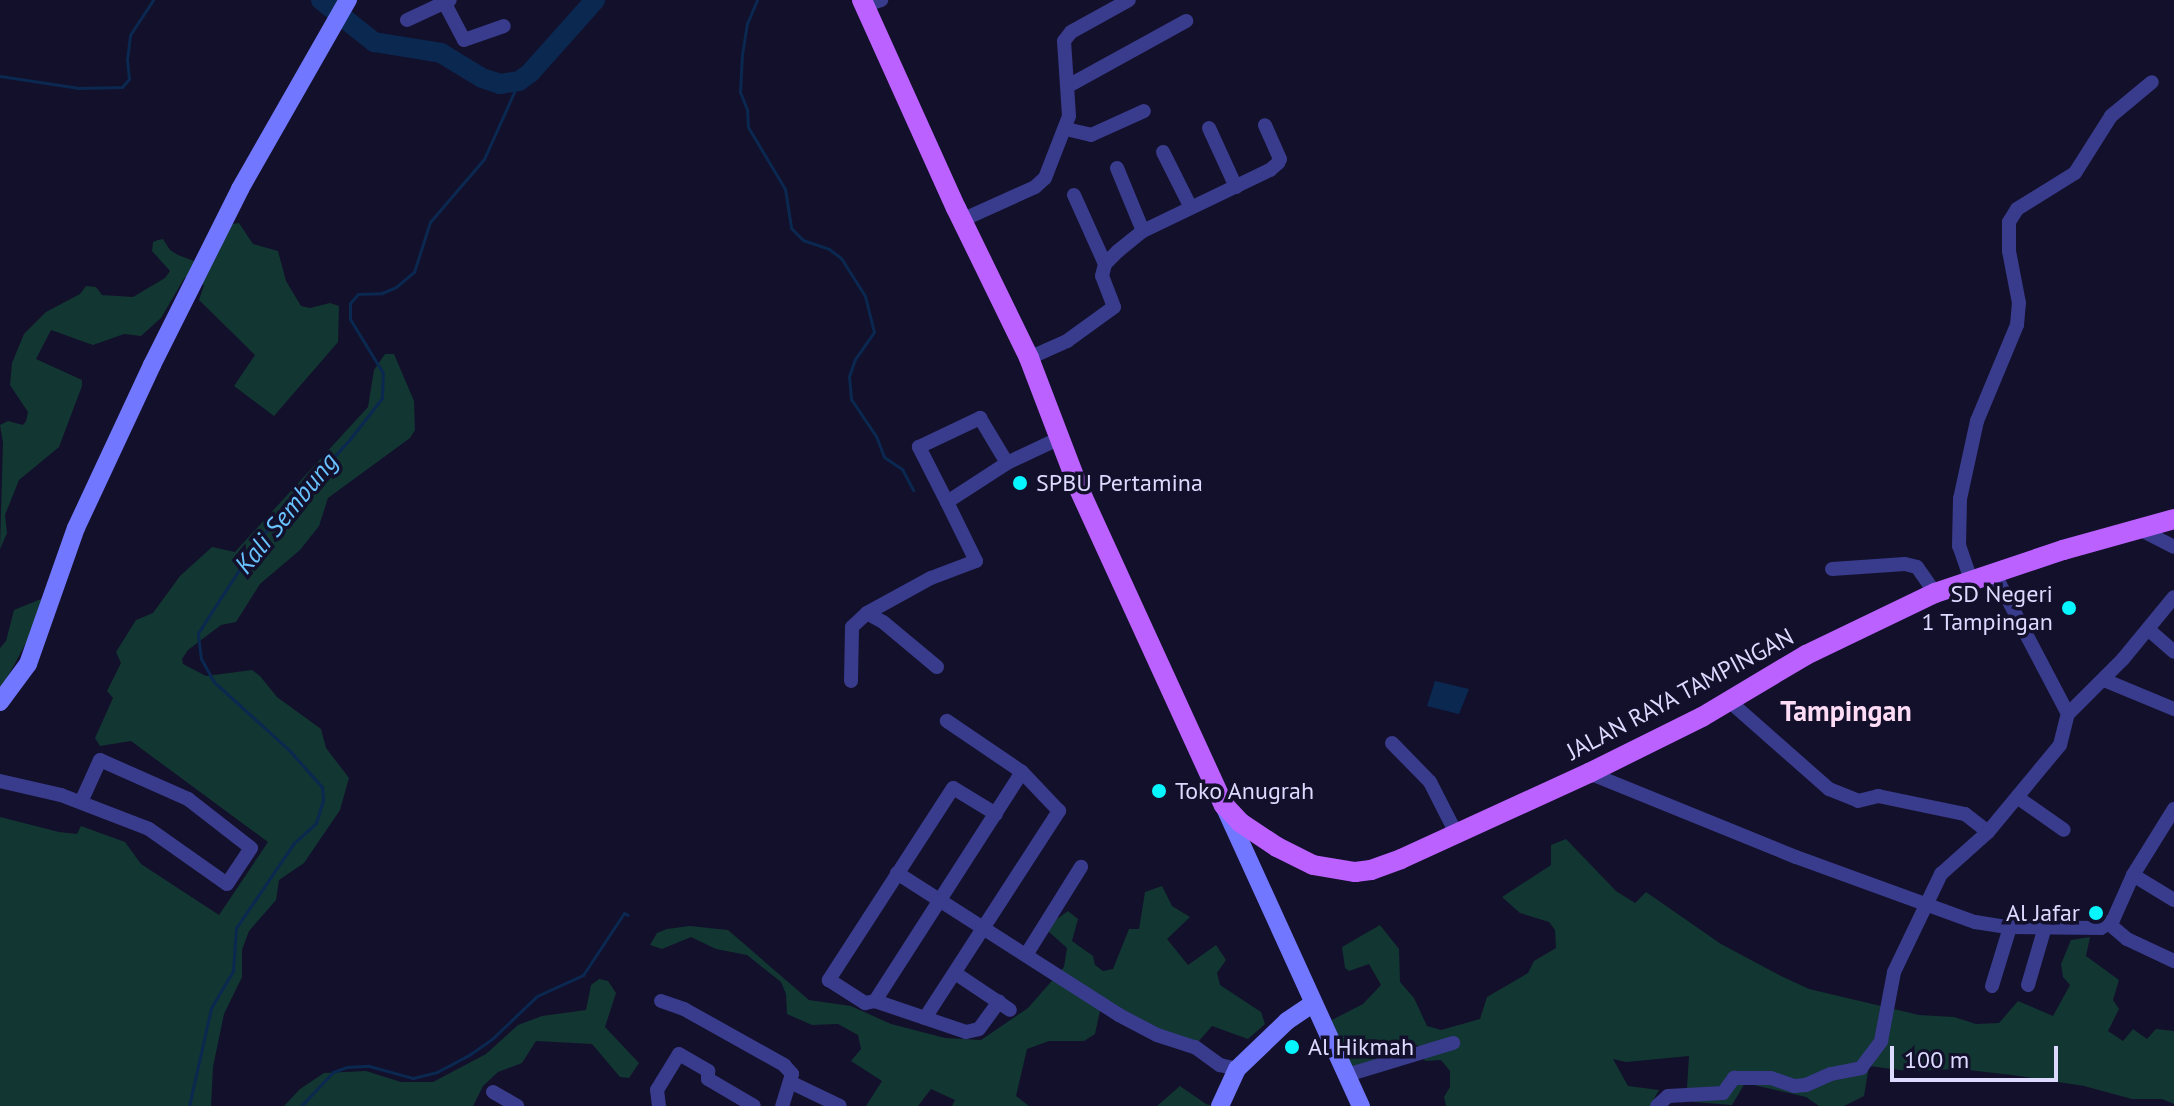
<!DOCTYPE html>
<html>
<head>
<meta charset="utf-8">
<style>
  body { margin:0 }
  #map { position:relative; width:2174px; height:1106px; overflow:hidden; background:#13102b; font-family:"PT Sans",sans-serif }
  div>[style] { position:absolute }
  .green>* { inset:0; background:#123632 }
  .water>* { inset:0; background:#0a2850 }
  .stream>* { height:3px; margin:-1.5px; padding:0 1.5px; transform-origin:1.5px; border-radius:1.5px; background:#0a2850 }
  .river>* { height:20px; margin:-10px; padding:0 10px; transform-origin:10px; border-radius:10px; background:#0a2850 }
  .street>* { height:14px; margin:-7px; padding:0 7px; transform-origin:7px; border-radius:7px; background:#393b8c }
  .secondary>* { height:18px; margin:-9px; padding:0 9px; transform-origin:9px; border-radius:9px; background:#7177ff }
  .primary>* { height:20px; margin:-10px; padding:0 10px; transform-origin:10px; border-radius:10px; background:#ba61ff }
  .dots>* { width:22px; height:22px; translate:-50% -50%; box-sizing:border-box; border:4px solid #13102b; border-radius:50% }
  span { translate:-50% -50%; white-space:nowrap; text-align:center; line-height:1.15; -webkit-text-stroke:7px #13102b; paint-order:stroke }
  .poi-label { font-size:24px; color:#dcdaff }
  .left { translate:0 -50%; text-align:left }
  .right { translate:-100% -50%; text-align:right }
  .street-label { font-size:24px; color:#dcdaff }
  .water-label { font-size:26px; color:#68c3ff; font-style:italic }
  .quarter-label { font-size:28px; color:#ffdcf5; font-weight:700 }
  .scale { position:absolute; left:1890px; top:1046px; width:168px; height:36px; box-sizing:border-box; border:4px solid #dcdaff; border-top:0; padding-left:10px; font-size:24px; line-height:28px; white-space:nowrap; color:#dcdaff; -webkit-text-stroke:6px #13102b; paint-order:stroke }
</style>
</head>
<body>
<div id="map">
  <div class="green">
    <i style="clip-path:polygon(239px 223px,253px 244px,278px 251px,286px 281px,301px 306px,310px 308px,330px 303px,339px 306px,338px 342px,274px 416px,234px 386px,255px 355px,199px 300px,204px 285px,185px 277px,161px 318px,141px 336px,124px 334px,93px 345px,51px 330px,36px 359px,82px 380px,82px 386px,59px 447px,19px 480px,5px 515px,7px 533px,0 549px,3px 443px,0 425px,8px 421px,23px 425px,26px 421px,28px 412px,10px 385px,12px 363px,24px 334px,46px 312px,80px 294px,86px 286px,96px 287px,102px 295px,133px 297px,165px 278px,170px 271px,152px 251px,153px 242px,158px 240px,163px 239px,170px 250px,178px 255px,210px 267px,232px 224px)"></i>
    <i style="clip-path:polygon(385px 354px,394px 354px,414px 401px,415px 430px,410px 438px,328px 498px,319px 526px,300px 550px,260px 584px,236px 622px,221px 625px,188px 650px,182px 659px,183px 664px,206px 676px,252px 670px,260px 676px,277px 697px,321px 729px,326px 748px,349px 778px,340px 810px,304px 863px,279px 880px,276px 900px,249px 931px,242px 950px,242px 977px,224px 1014px,213px 1067px,211px 1106px,0 1106px,0 817px,59px 832px,77px 834px,81px 826px,125px 842px,141px 864px,219px 915px,268px 842px,131px 741px,100px 746px,95px 738px,113px 698px,107px 691px,121px 663px,116px 652px,136px 620px,153px 613px,180px 576px,212px 547px,235px 552px,368px 407px,374px 370px)"></i>
    <i style="clip-path:polygon(41px 599px,46px 606px,0 691px,0 648px,6px 641px,14px 610px)"></i>
    <i style="clip-path:polygon(1566px 839px,1616px 891px,1635px 903px,1646px 892px,1721px 944px,1781px 976px,1809px 989px,1919px 1015px,1954px 1017px,1976px 1024px,1999px 1023px,2018px 1001px,2053px 1016px,2070px 985px,2063px 977px,2061px 964px,2071px 940px,2090px 937px,2086px 956px,2119px 980px,2113px 1000px,2119px 1009px,2108px 1031px,2123px 1041px,2133px 1029px,2147px 1039px,2156px 1029px,2174px 1031px,2174px 1104px,2162px 1099px,2132px 1099px,2084px 1086px,2012px 1075px,1959px 1069px,1908px 1071px,1869px 1066px,1864px 1096px,1844px 1106px,1819px 1106px,1806px 1097px,1745px 1083px,1732px 1105px,1693px 1102px,1687px 1087px,1689px 1056px,1626px 1062px,1613px 1059px,1628px 1086px,1659px 1090px,1650px 1106px,1446px 1106px,1444px 1097px,1450px 1087px,1450px 1071px,1441px 1060px,1425px 1061px,1418px 1045px,1368px 1066px,1352px 1068px,1328px 1022px,1363px 1004px,1381px 985px,1369px 964px,1349px 971px,1345px 968px,1342px 947px,1380px 925px,1399px 949px,1400px 982px,1414px 998px,1427px 1026px,1441px 1030px,1480px 1019px,1487px 997px,1528px 973px,1534px 961px,1556px 948px,1555px 930px,1549px 922px,1520px 913px,1502px 897px,1551px 865px,1551px 845px)"></i>
    <i style="clip-path:polygon(1162px 886px,1172px 906px,1190px 917px,1167px 939px,1188px 965px,1216px 945px,1226px 960px,1217px 973px,1220px 985px,1261px 1012px,1265px 1024px,1248px 1039px,1212px 1026px,1199px 1041px,1197px 1053px,1100px 1011px,1095px 1034px,1084px 1041px,1049px 1041px,1027px 1049px,1016px 1096px,1029px 1106px,952px 1106px,955px 1100px,931px 1089px,918px 1106px,866px 1106px,882px 1081px,851px 1061px,861px 1049px,858px 1035px,838px 1024px,812px 1025px,787px 1014px,786px 994px,781px 982px,747px 955px,716px 949px,691px 937px,662px 949px,650px 945px,657px 933px,667px 929px,690px 926px,728px 930px,809px 1000px,851px 1006px,891px 1024px,945px 1038px,981px 1040px,1028px 1008px,1064px 967px,1067px 948px,1048px 931px,1054px 921px,1068px 911px,1078px 919px,1072px 941px,1093px 956px,1095px 965px,1103px 971px,1113px 969px,1129px 929px,1139px 929px,1145px 892px)"></i>
    <i style="clip-path:polygon(599px 979px,608px 981px,616px 993px,605px 1027px,639px 1063px,629px 1078px,620px 1077px,592px 1044px,536px 1041px,522px 1063px,498px 1072px,483px 1086px,473px 1106px,284px 1106px,300px 1089px,324px 1073px,366px 1071px,401px 1082px,433px 1082px,486px 1054px,518px 1025px,542px 1016px,586px 1010px,591px 985px)"></i>
    <i style="clip-path:polygon(1180px 1086px,1206px 1104px,1213px 1106px,1157px 1106px)"></i>
  </div>
  <div class="water">
    <i style="clip-path:polygon(1435px 681px,1469px 689px,1459px 714px,1427px 706px)"></i>
  </div>
  <div class="stream">
    <i style="left:757px;top:0;width:25px;rotate:113deg"></i>
    <i style="left:747px;top:23px;width:31px;rotate:99deg"></i>
    <i style="left:742px;top:54px;width:38px;rotate:93deg"></i>
    <i style="left:740px;top:92px;width:18px;rotate:68deg"></i>
    <i style="left:747px;top:109px;width:18px;rotate:87deg"></i>
    <i style="left:748px;top:127px;width:72px;rotate:59.2deg"></i>
    <i style="left:785px;top:189px;width:39px;rotate:81deg"></i>
    <i style="left:791px;top:228px;width:17px;rotate:45deg"></i>
    <i style="left:803px;top:240px;width:28px;rotate:19deg"></i>
    <i style="left:829px;top:249px;width:15px;rotate:37deg"></i>
    <i style="left:841px;top:258px;width:45px;rotate:57.7deg"></i>
    <i style="left:865px;top:296px;width:37px;rotate:76deg"></i>
    <i style="left:874px;top:332px;width:33px;rotate:125deg"></i>
    <i style="left:855px;top:359px;width:18px;rotate:109deg"></i>
    <i style="left:849px;top:376px;width:23px;rotate:85deg"></i>
    <i style="left:851px;top:399px;width:45px;rotate:56deg"></i>
    <i style="left:876px;top:436px;width:22px;rotate:69deg"></i>
    <i style="left:884px;top:457px;width:22px;rotate:34deg"></i>
    <i style="left:902px;top:469px;width:24px;rotate:62deg"></i>
    <i style="left:0;top:76px;width:80px;rotate:8.6deg"></i>
    <i style="left:79px;top:88px;width:43px;rotate:-1.3deg"></i>
    <i style="left:122px;top:87px;width:11px;rotate:-49deg"></i>
    <i style="left:129px;top:79px;width:19px;rotate:-96deg"></i>
    <i style="left:127px;top:60px;width:25px;rotate:-83deg"></i>
    <i style="left:130px;top:35px;width:42px;rotate:-56.7deg"></i>
    <i style="left:189px;top:1106px;width:100px;rotate:-77.3deg"></i>
    <i style="left:211px;top:1008px;width:43px;rotate:-59.3deg"></i>
    <i style="left:233px;top:971px;width:43px;rotate:-86deg"></i>
    <i style="left:236px;top:928px;width:103px;rotate:-55.7deg"></i>
    <i style="left:294px;top:843px;width:30px;rotate:-42deg"></i>
    <i style="left:316px;top:823px;width:24px;rotate:-73deg"></i>
    <i style="left:323px;top:800px;width:13px;rotate:-94deg"></i>
    <i style="left:322px;top:787px;width:50px;rotate:-131.7deg"></i>
    <i style="left:289px;top:750px;width:101px;rotate:-137.8deg"></i>
    <i style="left:214px;top:682px;width:26px;rotate:-119deg"></i>
    <i style="left:201px;top:659px;width:26px;rotate:-97deg"></i>
    <i style="left:198px;top:633px;width:112px;rotate:-57deg"></i>
    <i style="left:259px;top:539px;width:135px;rotate:-47.7deg"></i>
    <i style="left:350px;top:439px;width:52px;rotate:-52deg"></i>
    <i style="left:382px;top:398px;width:25px;rotate:-88deg"></i>
    <i style="left:383px;top:373px;width:63px;rotate:-121.4deg"></i>
    <i style="left:350px;top:319px;width:16px;rotate:-90deg"></i>
    <i style="left:350px;top:303px;width:12px;rotate:-48deg"></i>
    <i style="left:358px;top:294px;width:24px;rotate:-2deg"></i>
    <i style="left:382px;top:293px;width:15px;rotate:-23deg"></i>
    <i style="left:396px;top:287px;width:23px;rotate:-40deg"></i>
    <i style="left:414px;top:272px;width:52px;rotate:-72.3deg"></i>
    <i style="left:430px;top:222px;width:83px;rotate:-49.4deg"></i>
    <i style="left:484px;top:159px;width:85px;rotate:-65.8deg"></i>
    <i style="left:301px;top:1106px;width:47px;rotate:-46.7deg"></i>
    <i style="left:333px;top:1072px;width:15px;rotate:-20deg"></i>
    <i style="left:347px;top:1067px;width:22px;rotate:-3deg"></i>
    <i style="left:369px;top:1066px;width:46px;rotate:15.3deg"></i>
    <i style="left:413px;top:1078px;width:25px;rotate:-14deg"></i>
    <i style="left:437px;top:1072px;width:36px;rotate:-28deg"></i>
    <i style="left:469px;top:1055px;width:29px;rotate:-35deg"></i>
    <i style="left:493px;top:1038px;width:61px;rotate:-43.7deg"></i>
    <i style="left:537px;top:996px;width:51px;rotate:-24.5deg"></i>
    <i style="left:583px;top:975px;width:74px;rotate:-56.5deg"></i>
    <i style="left:624px;top:913px;width:4px;rotate:27deg"></i>
  </div>
  <div class="river">
    <i style="left:321px;top:0;width:68px;rotate:38.4deg"></i>
    <i style="left:374px;top:42px;width:68px;rotate:9.3deg"></i>
    <i style="left:441px;top:53px;width:48px;rotate:31.4deg"></i>
    <i style="left:482px;top:78px;width:19px;rotate:18deg"></i>
    <i style="left:500px;top:84px;width:19px;rotate:-9deg"></i>
    <i style="left:519px;top:81px;width:14px;rotate:-36deg"></i>
    <i style="left:530px;top:73px;width:98px;rotate:-48.3deg"></i>
  </div>
  <div class="street">
    <i style="left:443px;top:0;width:45px;rotate:62.3deg"></i>
    <i style="left:464px;top:40px;width:42px;rotate:-19.3deg"></i>
    <i style="left:865px;top:5px;width:17px;rotate:-17deg"></i>
    <i style="left:407px;top:20px;width:47px;rotate:-24.9deg"></i>
    <i style="left:1068px;top:86px;width:135px;rotate:-28.8deg"></i>
    <i style="left:1209px;top:128px;width:65px;rotate:65.4deg"></i>
    <i style="left:1066px;top:129px;width:26px;rotate:13deg"></i>
    <i style="left:1091px;top:135px;width:58px;rotate:-24.4deg"></i>
    <i style="left:1163px;top:152px;width:60px;rotate:63.4deg"></i>
    <i style="left:1117px;top:168px;width:68px;rotate:67.6deg"></i>
    <i style="left:1074px;top:195px;width:76px;rotate:65.8deg"></i>
    <i style="left:962px;top:220px;width:80px;rotate:-24.3deg"></i>
    <i style="left:1035px;top:187px;width:13px;rotate:-42deg"></i>
    <i style="left:1045px;top:178px;width:66px;rotate:-68.8deg"></i>
    <i style="left:1069px;top:116px;width:75px;rotate:-93.8deg"></i>
    <i style="left:1064px;top:41px;width:11px;rotate:-52deg"></i>
    <i style="left:1071px;top:32px;width:66px;rotate:-28.9deg"></i>
    <i style="left:1029px;top:358px;width:42px;rotate:-24.1deg"></i>
    <i style="left:1067px;top:341px;width:58px;rotate:-35.9deg"></i>
    <i style="left:1114px;top:307px;width:33px;rotate:-111deg"></i>
    <i style="left:1102px;top:276px;width:12px;rotate:-76deg"></i>
    <i style="left:1105px;top:264px;width:18px;rotate:-45deg"></i>
    <i style="left:1118px;top:251px;width:32px;rotate:-39deg"></i>
    <i style="left:1143px;top:231px;width:141px;rotate:-25.7deg"></i>
    <i style="left:1270px;top:170px;width:11px;rotate:-41deg"></i>
    <i style="left:1278px;top:163px;width:4px;rotate:-63deg"></i>
    <i style="left:1280px;top:159px;width:37px;rotate:-114deg"></i>
    <i style="left:947px;top:502px;width:62px;rotate:-117deg"></i>
    <i style="left:919px;top:447px;width:68px;rotate:-25.4deg"></i>
    <i style="left:980px;top:418px;width:52px;rotate:59deg"></i>
    <i style="left:2139px;top:529px;width:39px;rotate:27deg"></i>
    <i style="left:1832px;top:569px;width:73px;rotate:-3.9deg"></i>
    <i style="left:1905px;top:564px;width:12px;rotate:14deg"></i>
    <i style="left:1917px;top:567px;width:32px;rotate:55deg"></i>
    <i style="left:1994px;top:573px;width:159px;rotate:62.3deg"></i>
    <i style="left:1971px;top:580px;width:36px;rotate:-109deg"></i>
    <i style="left:1959px;top:546px;width:47px;rotate:-88.8deg"></i>
    <i style="left:1960px;top:499px;width:80px;rotate:-77.7deg"></i>
    <i style="left:1977px;top:421px;width:104px;rotate:-67.4deg"></i>
    <i style="left:2017px;top:325px;width:22px;rotate:-85deg"></i>
    <i style="left:2019px;top:303px;width:53px;rotate:-100.9deg"></i>
    <i style="left:2009px;top:251px;width:29px;rotate:-90deg"></i>
    <i style="left:2009px;top:222px;width:15px;rotate:-58deg"></i>
    <i style="left:2017px;top:209px;width:68px;rotate:-31.8deg"></i>
    <i style="left:2075px;top:173px;width:67px;rotate:-57.7deg"></i>
    <i style="left:2111px;top:116px;width:53px;rotate:-39.7deg"></i>
    <i style="left:2149px;top:630px;width:33px;rotate:41deg"></i>
    <i style="left:937px;top:667px;width:70px;rotate:-140.2deg"></i>
    <i style="left:883px;top:622px;width:18px;rotate:-151deg"></i>
    <i style="left:867px;top:613px;width:73px;rotate:-28.7deg"></i>
    <i style="left:931px;top:578px;width:48px;rotate:-20.7deg"></i>
    <i style="left:976px;top:561px;width:66px;rotate:-116.2deg"></i>
    <i style="left:947px;top:502px;width:72px;rotate:-33deg"></i>
    <i style="left:1007px;top:463px;width:56px;rotate:-25.2deg"></i>
    <i style="left:2104px;top:680px;width:76px;rotate:22.5deg"></i>
    <i style="left:851px;top:681px;width:54px;rotate:-88.9deg"></i>
    <i style="left:852px;top:627px;width:21px;rotate:-43deg"></i>
    <i style="left:1728px;top:700px;width:135px;rotate:41.4deg"></i>
    <i style="left:1829px;top:789px;width:31px;rotate:22deg"></i>
    <i style="left:1858px;top:801px;width:21px;rotate:-14deg"></i>
    <i style="left:1878px;top:796px;width:89px;rotate:11.7deg"></i>
    <i style="left:1965px;top:814px;width:29px;rotate:38deg"></i>
    <i style="left:1392px;top:743px;width:54px;rotate:45.7deg"></i>
    <i style="left:1430px;top:782px;width:57px;rotate:63deg"></i>
    <i style="left:1589px;top:773px;width:223px;rotate:22.1deg"></i>
    <i style="left:1796px;top:857px;width:190px;rotate:20deg"></i>
    <i style="left:1975px;top:922px;width:33px;rotate:9deg"></i>
    <i style="left:2008px;top:927px;width:93px;rotate:0.6deg"></i>
    <i style="left:2101px;top:928px;width:14px;rotate:-34deg"></i>
    <i style="left:2113px;top:920px;width:49px;rotate:-66deg"></i>
    <i style="left:2133px;top:875px;width:78px;rotate:-58.2deg"></i>
    <i style="left:0;top:781px;width:63px;rotate:12.9deg"></i>
    <i style="left:61px;top:795px;width:94px;rotate:21.1deg"></i>
    <i style="left:149px;top:829px;width:95px;rotate:35.2deg"></i>
    <i style="left:227px;top:884px;width:43px;rotate:-56.3deg"></i>
    <i style="left:251px;top:848px;width:80px;rotate:-142.1deg"></i>
    <i style="left:188px;top:799px;width:96px;rotate:-156.1deg"></i>
    <i style="left:100px;top:760px;width:46px;rotate:114.3deg"></i>
    <i style="left:2017px;top:797px;width:57px;rotate:35.1deg"></i>
    <i style="left:996px;top:814px;width:50px;rotate:-148.8deg"></i>
    <i style="left:953px;top:788px;width:229px;rotate:122.9deg"></i>
    <i style="left:829px;top:980px;width:43px;rotate:32.6deg"></i>
    <i style="left:865px;top:1003px;width:10px;rotate:-11deg"></i>
    <i style="left:875px;top:1001px;width:96px;rotate:18.8deg"></i>
    <i style="left:966px;top:1032px;width:13px;rotate:-13deg"></i>
    <i style="left:979px;top:1029px;width:34px;rotate:-54deg"></i>
    <i style="left:897px;top:873px;width:264px;rotate:32.6deg"></i>
    <i style="left:1119px;top:1015px;width:43px;rotate:27.8deg"></i>
    <i style="left:1157px;top:1035px;width:40px;rotate:18deg"></i>
    <i style="left:1195px;top:1047px;width:31px;rotate:36deg"></i>
    <i style="left:1220px;top:1065px;width:17px;rotate:13deg"></i>
    <i style="left:2133px;top:875px;width:48px;rotate:31.4deg"></i>
    <i style="left:2108px;top:923px;width:25px;rotate:40deg"></i>
    <i style="left:2127px;top:939px;width:52px;rotate:25.1deg"></i>
    <i style="left:1026px;top:955px;width:104px;rotate:-58deg"></i>
    <i style="left:955px;top:973px;width:66px;rotate:33.9deg"></i>
    <i style="left:2028px;top:985px;width:60px;rotate:-73.7deg"></i>
    <i style="left:1992px;top:986px;width:62px;rotate:-73deg"></i>
    <i style="left:661px;top:1001px;width:24px;rotate:19deg"></i>
    <i style="left:684px;top:1009px;width:115px;rotate:29.2deg"></i>
    <i style="left:784px;top:1065px;width:12px;rotate:48deg"></i>
    <i style="left:792px;top:1074px;width:34px;rotate:107deg"></i>
    <i style="left:875px;top:1001px;width:272px;rotate:-57.3deg"></i>
    <i style="left:1022px;top:772px;width:91px;rotate:-145.8deg"></i>
    <i style="left:925px;top:1018px;width:247px;rotate:-57.1deg"></i>
    <i style="left:1059px;top:811px;width:54px;rotate:-133.5deg"></i>
    <i style="left:1347px;top:1075px;width:111px;rotate:-16.8deg"></i>
    <i style="left:790px;top:1082px;width:55px;rotate:25.6deg"></i>
    <i style="left:493px;top:1092px;width:28px;rotate:30deg"></i>
    <i style="left:659px;top:1106px;width:16px;rotate:-97deg"></i>
    <i style="left:657px;top:1090px;width:42px;rotate:-58.6deg"></i>
    <i style="left:679px;top:1054px;width:34px;rotate:30deg"></i>
    <i style="left:708px;top:1071px;width:8px;rotate:90deg"></i>
    <i style="left:708px;top:1079px;width:53px;rotate:30.4deg"></i>
    <i style="left:1657px;top:1106px;width:15px;rotate:-42deg"></i>
    <i style="left:1668px;top:1096px;width:55px;rotate:-3.1deg"></i>
    <i style="left:1723px;top:1093px;width:19px;rotate:-54deg"></i>
    <i style="left:1734px;top:1078px;width:37px"></i>
    <i style="left:1771px;top:1078px;width:24px;rotate:19deg"></i>
    <i style="left:1794px;top:1086px;width:12px;rotate:-5deg"></i>
    <i style="left:1806px;top:1085px;width:27px;rotate:-24deg"></i>
    <i style="left:1831px;top:1074px;width:31px;rotate:-11deg"></i>
    <i style="left:1861px;top:1068px;width:34px;rotate:-53deg"></i>
    <i style="left:1881px;top:1041px;width:70px;rotate:-79.3deg"></i>
    <i style="left:1894px;top:972px;width:109px;rotate:-64.4deg"></i>
    <i style="left:1941px;top:874px;width:63px;rotate:-41.8deg"></i>
    <i style="left:1988px;top:832px;width:113px;rotate:-50.4deg"></i>
    <i style="left:2060px;top:745px;width:32px;rotate:-76deg"></i>
    <i style="left:2068px;top:714px;width:78px;rotate:-45deg"></i>
    <i style="left:2123px;top:659px;width:80px;rotate:-50.6deg"></i>
  </div>
  <div class="secondary">
    <i style="left:0;top:702px;width:47px;rotate:-53.6deg"></i>
    <i style="left:28px;top:664px;width:144px;rotate:-70.6deg"></i>
    <i style="left:76px;top:528px;width:180px;rotate:-65deg"></i>
    <i style="left:152px;top:365px;width:197px;rotate:-63.4deg"></i>
    <i style="left:240px;top:189px;width:218px;rotate:-60.3deg"></i>
    <i style="left:1225px;top:808px;width:328px;rotate:65.5deg"></i>
    <i style="left:1220px;top:1106px;width:41px;rotate:-65.3deg"></i>
    <i style="left:1237px;top:1069px;width:69px;rotate:-43.8deg"></i>
    <i style="left:1287px;top:1021px;width:30px;rotate:-34deg"></i>
  </div>
  <div class="primary">
    <i style="left:862px;top:0;width:228px;rotate:65.7deg"></i>
    <i style="left:956px;top:208px;width:167px;rotate:64deg"></i>
    <i style="left:1029px;top:358px;width:140px;rotate:69.1deg"></i>
    <i style="left:1079px;top:489px;width:348px;rotate:65.4deg"></i>
    <i style="left:1224px;top:805px;width:25px;rotate:47deg"></i>
    <i style="left:1241px;top:823px;width:43px;rotate:33.7deg"></i>
    <i style="left:1277px;top:847px;width:40px;rotate:26.6deg"></i>
    <i style="left:1313px;top:865px;width:43px;rotate:9.5deg"></i>
    <i style="left:1355px;top:872px;width:16px;rotate:-7deg"></i>
    <i style="left:1371px;top:870px;width:32px;rotate:-20deg"></i>
    <i style="left:1401px;top:859px;width:207px;rotate:-24.6deg"></i>
    <i style="left:1589px;top:773px;width:126px;rotate:-26.4deg"></i>
    <i style="left:1702px;top:717px;width:121px;rotate:-30.8deg"></i>
    <i style="left:1806px;top:655px;width:143px;rotate:-25.7deg"></i>
    <i style="left:1935px;top:593px;width:135px;rotate:-18.6deg"></i>
    <i style="left:2063px;top:550px;width:115px;rotate:-15.6deg"></i>
  </div>
  <div class="dots">
    <i style="left:1020px;top:483px;background:#06f6ff"></i>
    <i style="left:2069px;top:608px;background:#06f6ff"></i>
    <i style="left:1159px;top:791px;background:#06f6ff"></i>
    <i style="left:2096px;top:913px;background:#06f6ff"></i>
    <i style="left:1292px;top:1047px;background:#06f6ff"></i>
  </div>
  <div class="poi-label">
    <span class="left" style="left:1036px;top:483px">SPBU Pertamina</span>
    <span class="right" style="left:2053px;top:608px">SD Negeri<br>1 Tampingan</span>
    <span class="left" style="left:1175px;top:791px">Toko Anugrah</span>
    <span class="right" style="left:2080px;top:913px">Al Jafar</span>
    <span class="left" style="left:1308px;top:1047px">Al Hikmah</span>
  </div>
  <div class="street-label">
    <span style="left:1680px;top:694px;rotate:-28deg">JALAN RAYA TAMPINGAN</span>
  </div>
  <div class="water-label">
    <span style="left:286px;top:513px;rotate:-51deg">Kali Sembung</span>
  </div>
  <div class="quarter-label">
    <span style="left:1846px;top:711px">Tampingan</span>
  </div>
  <div class="scale">100 m</div>
</div>
</body>
</html>
